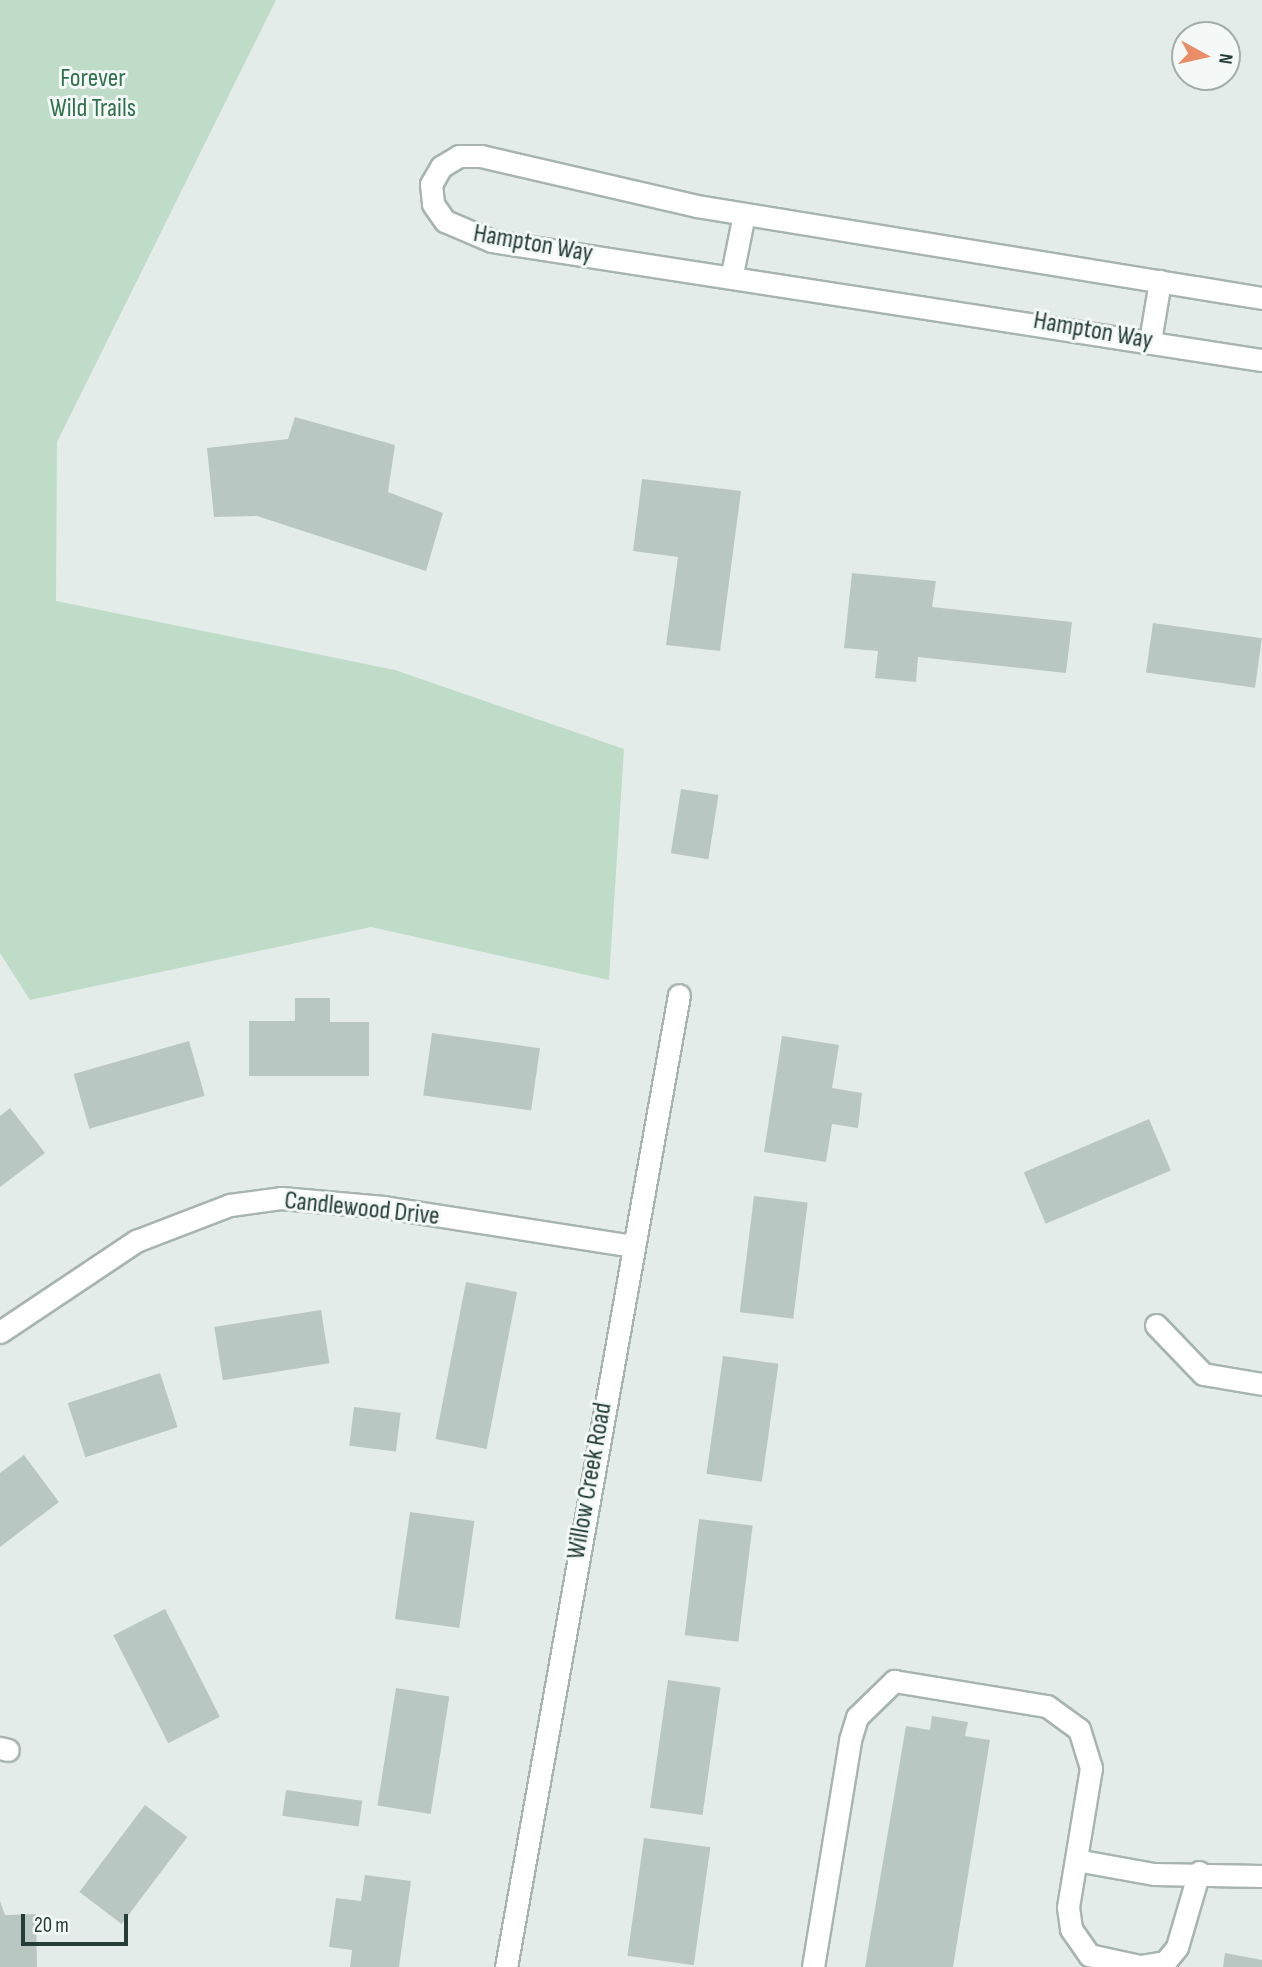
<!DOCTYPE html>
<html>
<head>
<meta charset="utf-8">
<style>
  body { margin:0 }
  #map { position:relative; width:1262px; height:1967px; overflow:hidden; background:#e4ece9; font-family:"Sofia Sans Condensed",sans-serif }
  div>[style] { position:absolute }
  .green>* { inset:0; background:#bedcc8 }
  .building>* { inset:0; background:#b9c7c2; transform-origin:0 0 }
  .roads { filter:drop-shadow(2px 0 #a7b4b0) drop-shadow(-2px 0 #a7b4b0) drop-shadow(0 2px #a7b4b0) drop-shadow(0 -2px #a7b4b0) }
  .minor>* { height:21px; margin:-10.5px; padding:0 10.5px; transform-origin:10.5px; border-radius:10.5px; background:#fff }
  span { translate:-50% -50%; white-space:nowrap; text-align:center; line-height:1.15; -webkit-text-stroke:6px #f4f9f7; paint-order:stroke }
  .park-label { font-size:26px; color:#31714d }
  .street-label { font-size:26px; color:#243d38 }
  .north { position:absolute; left:1171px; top:21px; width:70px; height:70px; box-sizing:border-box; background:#f4f9f7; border:2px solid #a1aeab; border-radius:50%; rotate:98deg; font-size:19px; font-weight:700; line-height:28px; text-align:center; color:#243d38 }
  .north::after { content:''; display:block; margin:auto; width:24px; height:32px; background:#e88d66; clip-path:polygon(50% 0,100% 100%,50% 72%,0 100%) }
  .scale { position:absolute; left:21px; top:1914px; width:107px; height:32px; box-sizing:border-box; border:4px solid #243d38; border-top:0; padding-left:9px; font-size:21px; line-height:24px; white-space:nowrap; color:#243d38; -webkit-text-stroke:5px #f4f9f7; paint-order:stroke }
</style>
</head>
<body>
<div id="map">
  <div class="green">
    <i style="clip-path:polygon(0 0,276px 0,57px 442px,56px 601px,395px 670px,624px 749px,609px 980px,371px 927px,30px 1000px,0 953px)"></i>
  </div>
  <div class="building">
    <i style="clip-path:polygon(295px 417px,395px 445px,388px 492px,443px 513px,426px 571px,257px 516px,214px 517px,207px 448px,288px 439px)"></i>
    <i style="clip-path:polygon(642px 479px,741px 491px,720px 651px,666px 645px,678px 557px,633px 551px)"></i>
    <i style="clip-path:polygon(852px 573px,936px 581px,932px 607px,1072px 622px,1066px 673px,918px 657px,916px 682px,875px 678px,878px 651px,844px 648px)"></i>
    <i style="left:1153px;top:623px;width:110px;height:50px;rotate:8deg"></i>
    <i style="left:681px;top:789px;width:38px;height:65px;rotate:9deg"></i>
    <i style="clip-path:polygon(295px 998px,330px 998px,330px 1022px,369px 1022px,369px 1076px,249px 1076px,249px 1021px,295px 1021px)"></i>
    <i style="left:432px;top:1033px;width:109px;height:63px;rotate:8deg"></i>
    <i style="clip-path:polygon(782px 1036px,839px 1045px,832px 1088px,862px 1093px,858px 1128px,832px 1124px,826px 1162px,764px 1152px)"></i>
    <i style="left:189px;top:1041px;width:57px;height:120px;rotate:74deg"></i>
    <i style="clip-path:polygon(10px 1108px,45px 1153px,0 1187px,0 1116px)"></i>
    <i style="left:1149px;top:1119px;width:56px;height:136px;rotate:67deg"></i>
    <i style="left:754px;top:1196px;width:54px;height:117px;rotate:7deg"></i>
    <i style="left:466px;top:1282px;width:52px;height:160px;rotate:11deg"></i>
    <i style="left:321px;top:1310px;width:54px;height:108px;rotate:81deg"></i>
    <i style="left:723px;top:1356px;width:56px;height:119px;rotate:8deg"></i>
    <i style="left:160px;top:1373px;width:57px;height:97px;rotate:72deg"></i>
    <i style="left:354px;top:1407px;width:47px;height:39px;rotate:7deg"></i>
    <i style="clip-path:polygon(24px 1455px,59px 1502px,0 1547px,0 1473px)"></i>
    <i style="left:410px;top:1512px;width:65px;height:108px;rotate:8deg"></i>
    <i style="left:699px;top:1519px;width:54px;height:117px;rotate:7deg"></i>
    <i style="left:165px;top:1609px;width:121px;height:58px;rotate:63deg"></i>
    <i style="left:668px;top:1680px;width:53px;height:129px;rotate:8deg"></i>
    <i style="left:396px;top:1688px;width:54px;height:119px;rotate:9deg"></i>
    <i style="clip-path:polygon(932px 1716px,968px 1722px,965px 1736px,990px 1740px,953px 1967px,865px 1967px,906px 1726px,930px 1730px)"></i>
    <i style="left:286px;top:1790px;width:77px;height:26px;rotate:8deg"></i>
    <i style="left:145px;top:1805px;width:53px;height:109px;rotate:37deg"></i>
    <i style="left:644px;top:1838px;width:67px;height:119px;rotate:8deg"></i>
    <i style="clip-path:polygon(365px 1875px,411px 1881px,399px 1967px,350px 1967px,352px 1950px,329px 1947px,336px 1898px,361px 1901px)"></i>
    <i style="clip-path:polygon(0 1901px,5px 1915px,36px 1914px,37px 1967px,0 1967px)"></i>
    <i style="clip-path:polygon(1225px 1953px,1262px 1960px,1262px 1967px,1223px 1967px)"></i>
  </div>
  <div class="roads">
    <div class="minor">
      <i style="left:732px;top:274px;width:61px;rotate:-78.7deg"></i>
      <i style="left:1262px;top:298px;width:572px;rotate:-170.75deg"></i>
      <i style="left:697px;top:206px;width:222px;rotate:-167deg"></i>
      <i style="left:481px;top:156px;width:22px;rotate:180deg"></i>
      <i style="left:459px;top:156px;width:21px;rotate:149deg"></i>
      <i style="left:441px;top:167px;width:20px;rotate:120deg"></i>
      <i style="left:431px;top:184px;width:20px;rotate:84deg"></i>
      <i style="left:433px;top:204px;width:21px;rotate:55deg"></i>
      <i style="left:445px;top:221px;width:51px;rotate:23.1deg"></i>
      <i style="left:492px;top:241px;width:779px;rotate:8.79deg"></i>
      <i style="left:1150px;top:341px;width:61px;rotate:-80.5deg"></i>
      <i style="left:1156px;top:1325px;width:68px;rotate:46.2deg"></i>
      <i style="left:1203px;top:1374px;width:60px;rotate:9.6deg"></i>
      <i style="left:0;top:1332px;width:164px;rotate:-33.8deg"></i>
      <i style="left:136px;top:1241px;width:101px;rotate:-21deg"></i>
      <i style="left:230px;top:1205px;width:51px;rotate:-7.8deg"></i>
      <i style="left:281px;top:1198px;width:103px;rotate:5deg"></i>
      <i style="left:384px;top:1207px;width:251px;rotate:8.9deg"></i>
      <i style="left:0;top:1748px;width:8px;rotate:14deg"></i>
      <i style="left:1076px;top:1860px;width:79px;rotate:10.2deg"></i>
      <i style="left:1154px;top:1874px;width:108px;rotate:1.1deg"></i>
      <i style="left:506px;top:1967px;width:987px;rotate:-79.91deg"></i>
      <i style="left:813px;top:1967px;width:230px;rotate:-80.7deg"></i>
      <i style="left:850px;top:1740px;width:24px;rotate:-73deg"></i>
      <i style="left:857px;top:1717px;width:52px;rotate:-44.2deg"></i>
      <i style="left:894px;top:1681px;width:155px;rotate:9.3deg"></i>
      <i style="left:1047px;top:1706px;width:39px;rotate:36deg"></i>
      <i style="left:1079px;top:1729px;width:41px;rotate:72.9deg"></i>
      <i style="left:1091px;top:1768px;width:141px;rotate:99.4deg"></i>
      <i style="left:1068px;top:1907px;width:22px;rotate:82deg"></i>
      <i style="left:1071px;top:1929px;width:32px;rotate:55deg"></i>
      <i style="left:1089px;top:1955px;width:52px;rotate:12.2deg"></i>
      <i style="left:1140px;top:1966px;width:25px;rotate:-9deg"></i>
      <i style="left:1165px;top:1962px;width:19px;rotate:-51deg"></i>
      <i style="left:1177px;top:1947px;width:78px;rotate:-73.7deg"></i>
    </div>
  </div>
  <div class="park-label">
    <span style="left:93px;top:94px">Forever<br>Wild Trails</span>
  </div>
  <div class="street-label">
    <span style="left:533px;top:244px;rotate:10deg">Hampton Way</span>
    <span style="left:1093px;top:331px;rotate:10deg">Hampton Way</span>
    <span style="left:362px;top:1209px;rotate:6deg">Candlewood Drive</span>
    <span style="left:590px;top:1481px;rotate:-80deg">Willow Creek Road</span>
  </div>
  <div class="north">N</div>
  <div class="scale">20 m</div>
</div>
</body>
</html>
